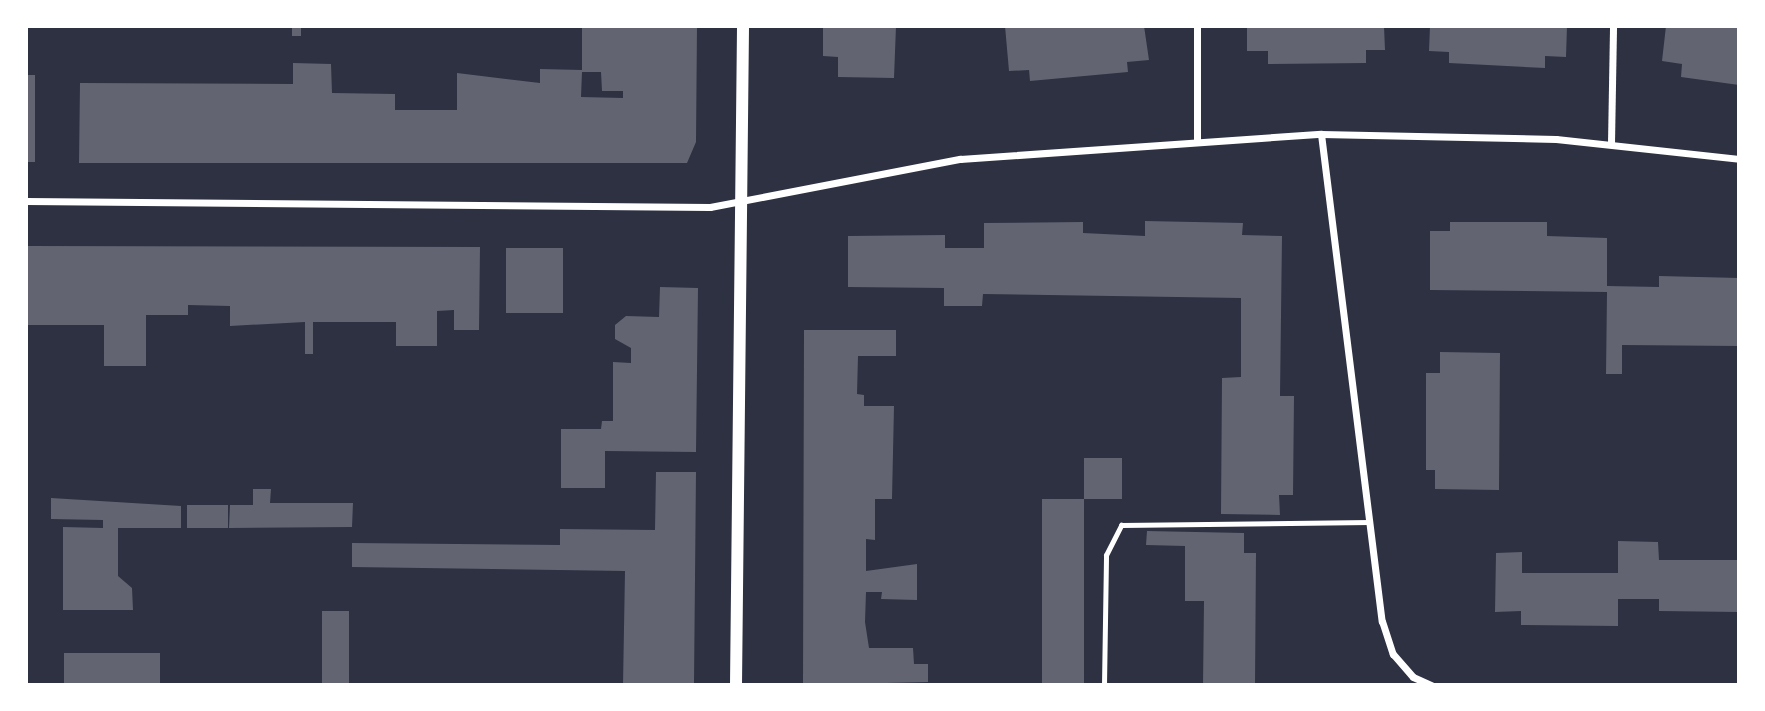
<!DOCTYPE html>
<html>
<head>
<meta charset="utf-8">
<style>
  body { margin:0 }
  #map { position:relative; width:1765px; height:711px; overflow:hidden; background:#2d3142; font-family:"DM Sans",sans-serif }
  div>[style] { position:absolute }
  .building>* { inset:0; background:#626471; transform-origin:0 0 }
  .service>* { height:5px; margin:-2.5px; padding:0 2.5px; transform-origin:2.5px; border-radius:2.5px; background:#fff }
  .minor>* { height:7px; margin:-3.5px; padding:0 3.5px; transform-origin:3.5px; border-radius:3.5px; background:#fff }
  .tertiary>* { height:12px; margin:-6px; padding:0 6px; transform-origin:6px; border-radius:6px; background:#fff }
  span { translate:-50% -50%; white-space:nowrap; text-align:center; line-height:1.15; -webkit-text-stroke:7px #fff; paint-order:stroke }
  .frame { position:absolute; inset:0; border:28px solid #fff; pointer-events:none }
</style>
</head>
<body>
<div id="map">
  <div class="building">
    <i style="left:292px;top:26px;width:9px;height:10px"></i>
    <i style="clip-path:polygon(evenodd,582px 26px,697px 26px,696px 142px,687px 163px,79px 163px,80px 83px,293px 84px,293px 63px,331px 64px,332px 93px,395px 94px,395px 110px,457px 110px,457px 73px,540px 83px,540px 69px,582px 70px,582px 26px,582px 72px,601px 72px,602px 91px,623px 91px,623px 98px,581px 97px,582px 72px)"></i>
    <i style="clip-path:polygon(823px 26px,896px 26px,894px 78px,838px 77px,838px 57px,823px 56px)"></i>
    <i style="clip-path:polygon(1005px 26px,1144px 26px,1149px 60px,1127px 62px,1128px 72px,1030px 81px,1029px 70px,1009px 71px)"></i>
    <i style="clip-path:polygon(1247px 26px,1384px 26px,1385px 50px,1366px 50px,1366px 63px,1268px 64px,1268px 51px,1247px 51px)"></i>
    <i style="clip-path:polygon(1430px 26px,1567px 26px,1566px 57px,1545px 56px,1545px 68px,1449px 63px,1449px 52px,1429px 51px)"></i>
    <i style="clip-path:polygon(1666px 26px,1739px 26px,1739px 85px,1681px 77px,1682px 64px,1662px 61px)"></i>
    <i style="left:26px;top:75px;width:9px;height:87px"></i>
    <i style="clip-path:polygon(1145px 221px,1243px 223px,1242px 235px,1282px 236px,1280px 396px,1294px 396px,1293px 495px,1279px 495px,1280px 515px,1221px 514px,1222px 378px,1241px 377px,1241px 298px,983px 294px,982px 306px,944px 306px,944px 288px,848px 287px,848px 236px,945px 235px,945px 248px,984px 248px,984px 223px,1083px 222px,1083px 233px,1145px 236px)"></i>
    <i style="clip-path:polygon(1450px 222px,1547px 222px,1547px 236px,1607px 238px,1607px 286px,1659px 287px,1659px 276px,1739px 278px,1739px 346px,1622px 345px,1622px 374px,1606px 374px,1607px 292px,1430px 290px,1430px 231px,1450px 231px)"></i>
    <i style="clip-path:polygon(26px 246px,480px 247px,479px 330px,454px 330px,454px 310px,437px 311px,437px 346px,396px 346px,396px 322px,313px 322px,313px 354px,305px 354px,305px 322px,230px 326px,230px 306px,188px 305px,188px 315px,146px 315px,146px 366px,104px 366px,104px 325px,26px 325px)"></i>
    <i style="left:506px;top:248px;width:57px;height:65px"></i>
    <i style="clip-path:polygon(660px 287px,698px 288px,696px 452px,605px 451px,605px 488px,561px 488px,561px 429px,601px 429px,602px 421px,613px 421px,613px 362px,631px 363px,631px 348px,615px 339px,615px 325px,626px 316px,659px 317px)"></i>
    <i style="clip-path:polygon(804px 330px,896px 330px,896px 356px,858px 356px,857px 394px,864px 395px,864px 406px,894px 406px,892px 499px,875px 499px,875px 540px,866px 539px,866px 571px,917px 564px,917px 600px,881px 599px,882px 592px,866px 592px,865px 622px,869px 648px,913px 648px,914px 664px,928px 664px,928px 682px,803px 685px)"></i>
    <i style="clip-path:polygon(1440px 352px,1500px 353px,1499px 490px,1435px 489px,1435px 470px,1426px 470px,1426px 373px,1440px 373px)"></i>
    <i style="left:1084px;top:458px;width:38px;height:41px"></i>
    <i style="clip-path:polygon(656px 472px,696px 472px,694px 685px,623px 685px,625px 571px,352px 567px,352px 543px,560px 545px,560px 529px,655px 530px)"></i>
    <i style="clip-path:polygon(253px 489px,271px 489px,270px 503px,353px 503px,352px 527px,229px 528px,230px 505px,253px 505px)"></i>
    <i style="clip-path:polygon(51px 498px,181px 506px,181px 528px,118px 528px,118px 576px,132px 588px,133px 610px,63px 610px,63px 527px,103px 528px,103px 520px,51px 519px)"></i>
    <i style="left:1042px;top:499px;width:42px;height:186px"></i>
    <i style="left:187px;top:505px;width:41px;height:23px"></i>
    <i style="clip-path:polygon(1147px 531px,1244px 533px,1244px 553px,1256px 553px,1255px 685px,1203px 685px,1204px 601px,1185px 601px,1185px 546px,1146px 545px)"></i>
    <i style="clip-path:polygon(1618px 541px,1658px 542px,1659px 560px,1739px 560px,1739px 612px,1659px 611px,1659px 599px,1618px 599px,1618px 626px,1521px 625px,1521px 611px,1495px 612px,1496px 553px,1522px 552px,1522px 573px,1618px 573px)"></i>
    <i style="left:322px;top:611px;width:27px;height:74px"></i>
    <i style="left:64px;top:653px;width:96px;height:32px"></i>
  </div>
  <div class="service">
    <i style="left:1104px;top:685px;width:130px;rotate:-89.1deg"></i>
    <i style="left:1106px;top:555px;width:34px;rotate:-63deg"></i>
    <i style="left:1121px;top:525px;width:249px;rotate:-0.7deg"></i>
  </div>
  <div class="minor">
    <i style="left:1197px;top:26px;width:114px;rotate:90deg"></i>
    <i style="left:1321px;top:134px;width:491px;rotate:82.9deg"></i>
    <i style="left:1382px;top:621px;width:35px;rotate:72deg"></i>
    <i style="left:1393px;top:654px;width:30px;rotate:49deg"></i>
    <i style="left:1413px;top:677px;width:20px;rotate:24deg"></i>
    <i style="left:1611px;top:143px;width:117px;rotate:-89deg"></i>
    <i style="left:26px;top:201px;width:684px;rotate:0.5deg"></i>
    <i style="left:710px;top:207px;width:255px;rotate:-10.9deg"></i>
    <i style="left:960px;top:159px;width:362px;rotate:-4deg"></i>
    <i style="left:1321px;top:134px;width:235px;rotate:1.2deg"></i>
    <i style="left:1556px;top:139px;width:184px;rotate:6.2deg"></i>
  </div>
  <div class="tertiary">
    <i style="left:736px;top:685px;width:659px;rotate:-89.39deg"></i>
  </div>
  <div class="frame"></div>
</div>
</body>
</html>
